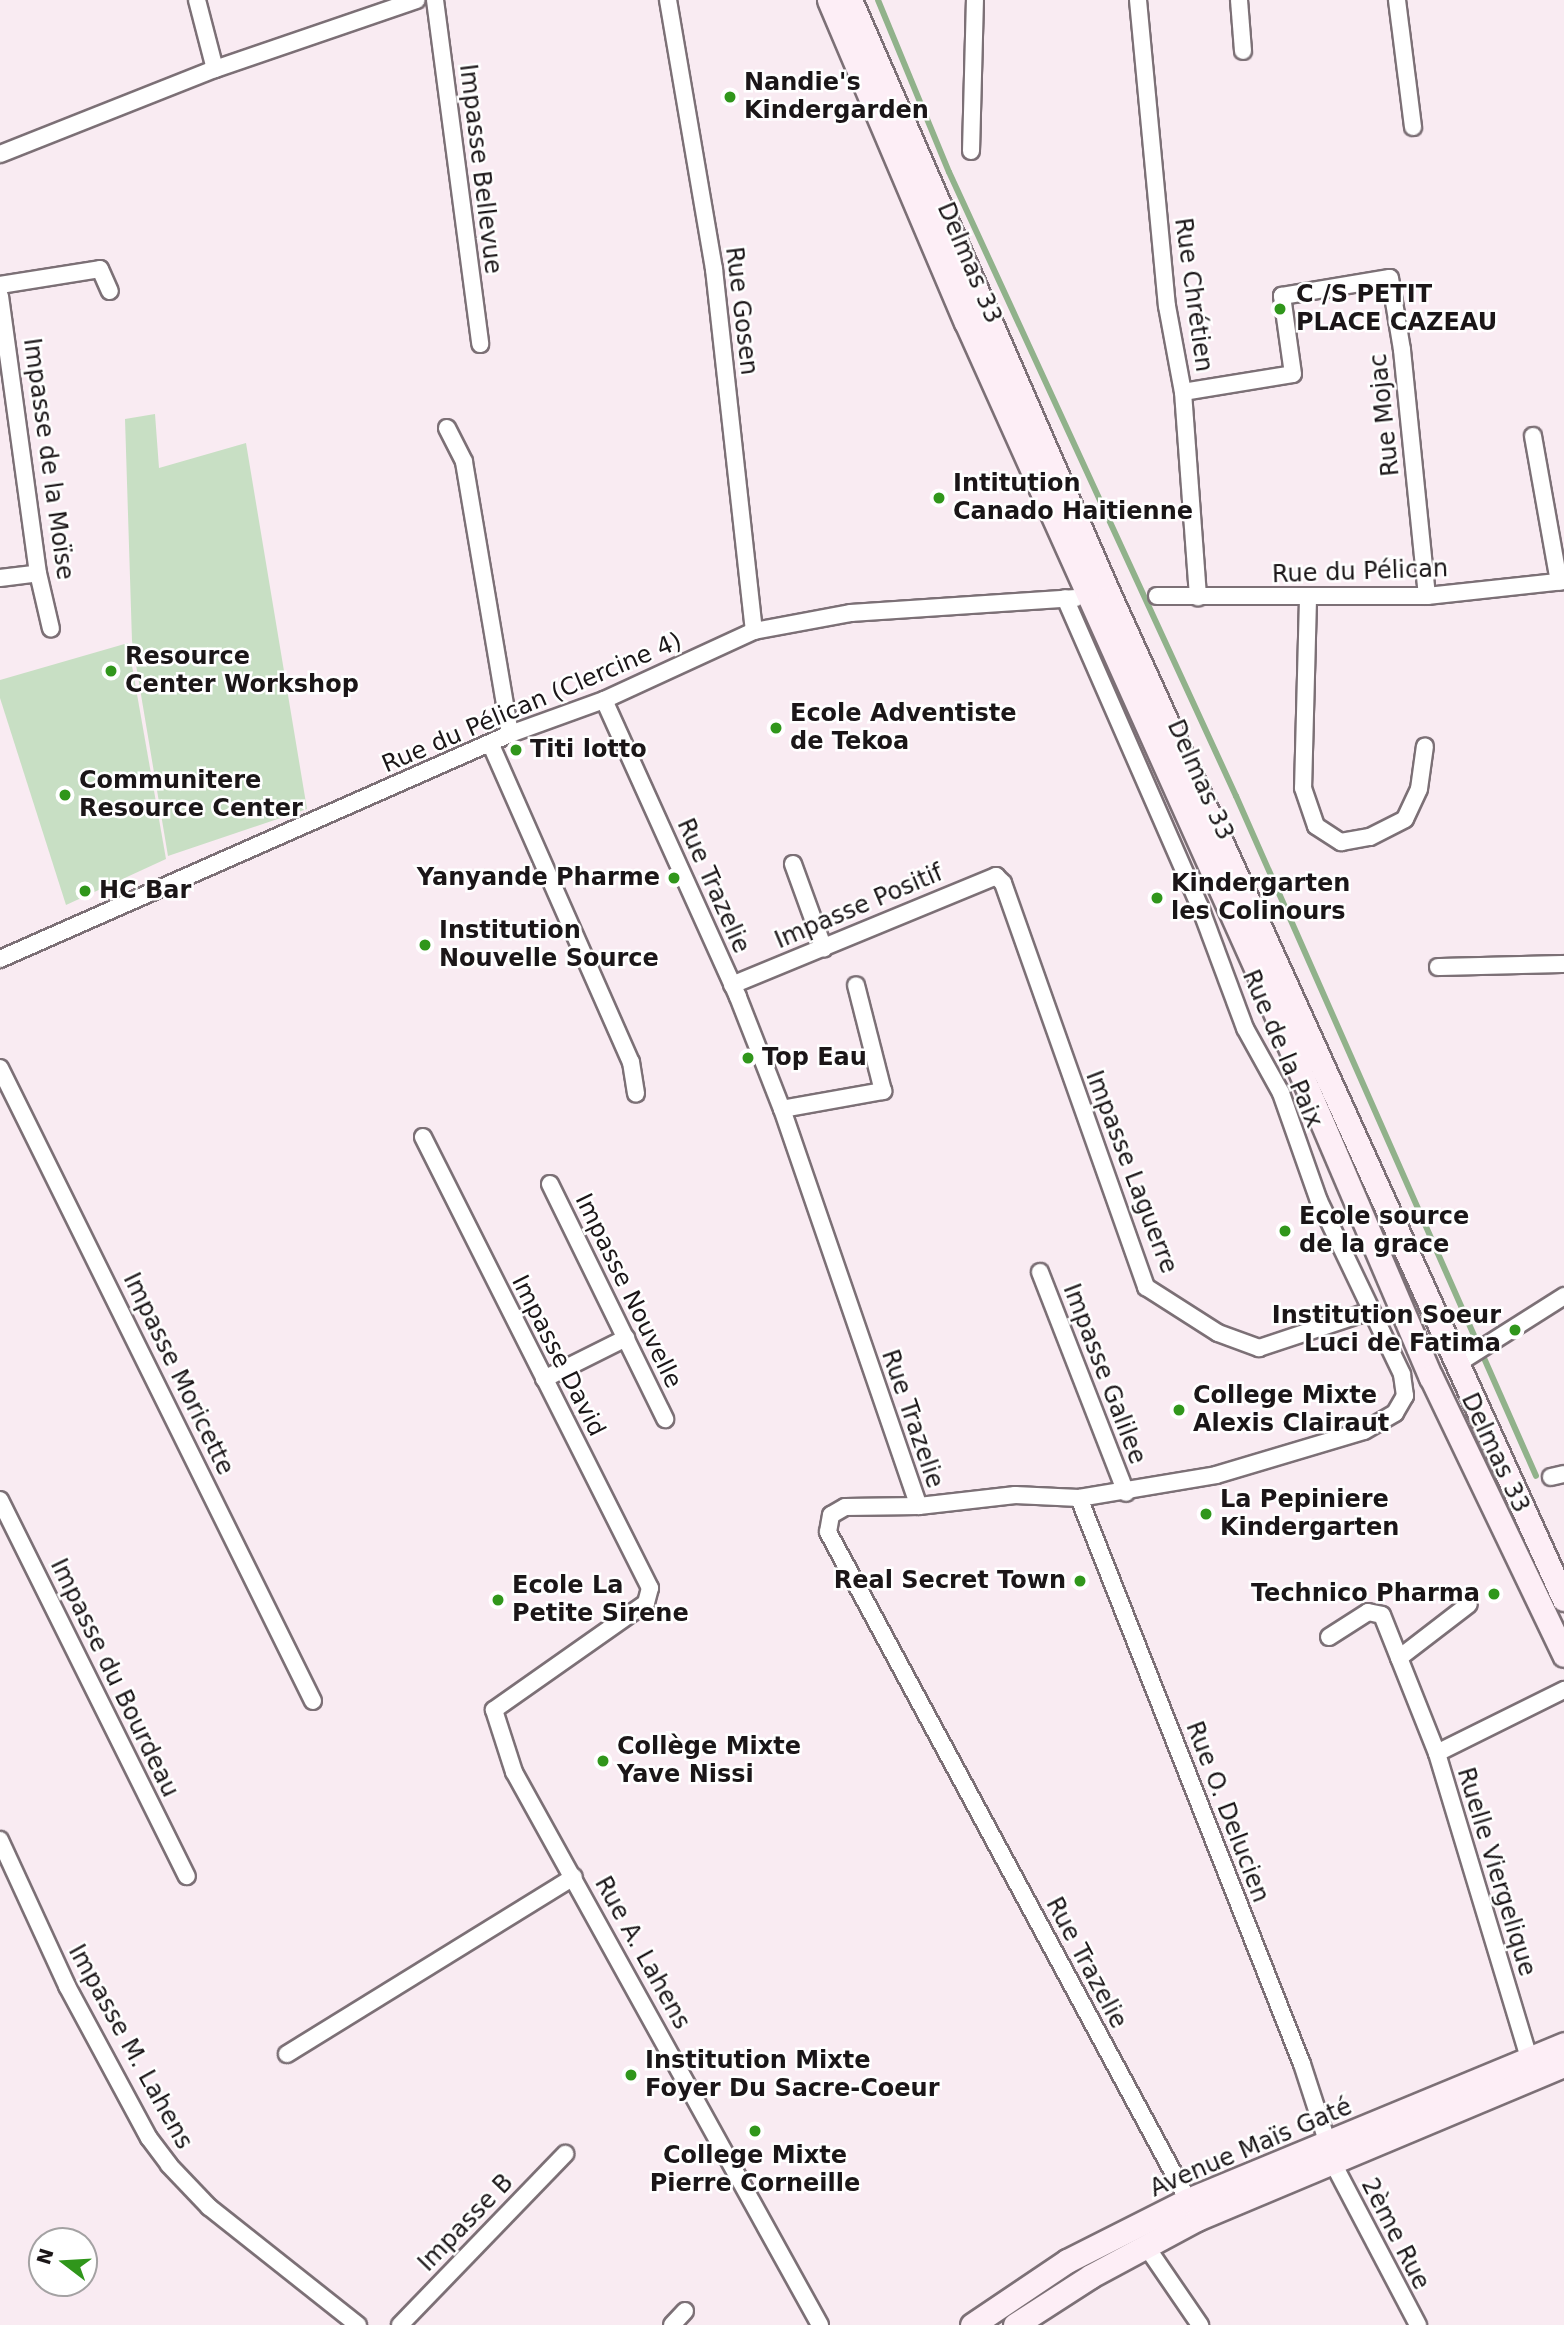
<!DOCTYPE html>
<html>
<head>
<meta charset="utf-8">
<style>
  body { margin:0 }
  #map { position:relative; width:1564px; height:2325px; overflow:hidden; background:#f9ebf2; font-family:"DejaVu Sans",sans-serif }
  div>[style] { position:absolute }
  .green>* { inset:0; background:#c8dfc4 }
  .stream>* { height:6px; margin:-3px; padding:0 3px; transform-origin:3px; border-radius:3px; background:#91b28b }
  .roads { filter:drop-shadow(2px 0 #7c7076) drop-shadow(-2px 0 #7c7076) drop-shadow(0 2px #7c7076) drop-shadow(0 -2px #7c7076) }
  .minor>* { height:16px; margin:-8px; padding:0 8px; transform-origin:8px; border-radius:8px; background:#fff }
  .secondary>* { height:23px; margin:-11.5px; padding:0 11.5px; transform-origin:11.5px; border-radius:11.5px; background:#fdeef6 }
  .dots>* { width:19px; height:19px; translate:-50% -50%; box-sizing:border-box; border:4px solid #fff; border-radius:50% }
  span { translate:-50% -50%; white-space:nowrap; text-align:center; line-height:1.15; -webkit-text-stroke:5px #fff; paint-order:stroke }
  .poi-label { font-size:24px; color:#1b1618; font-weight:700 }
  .left { translate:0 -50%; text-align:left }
  .right { translate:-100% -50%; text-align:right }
  .street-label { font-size:24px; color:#1b1618 }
  .north { position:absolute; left:28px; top:2227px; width:70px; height:70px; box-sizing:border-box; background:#fff; border:2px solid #a4a2a3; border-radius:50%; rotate:287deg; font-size:19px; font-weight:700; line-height:28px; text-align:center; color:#1b1618 }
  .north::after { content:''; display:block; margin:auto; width:24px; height:32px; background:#30961b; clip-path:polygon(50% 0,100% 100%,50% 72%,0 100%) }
</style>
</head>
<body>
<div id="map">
  <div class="green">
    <i style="clip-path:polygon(155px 414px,159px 468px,246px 443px,307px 809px,168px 856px,132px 641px,125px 419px)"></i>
    <i style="clip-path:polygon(128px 643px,166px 859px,66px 905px,0 698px,0 680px)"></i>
  </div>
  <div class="stream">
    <i style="left:878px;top:0;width:186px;rotate:67.6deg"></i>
    <i style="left:949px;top:172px;width:687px;rotate:65.3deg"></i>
    <i style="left:1236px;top:796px;width:743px;rotate:66.19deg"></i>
  </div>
  <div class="roads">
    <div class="minor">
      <i style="left:197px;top:0;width:71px;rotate:75.4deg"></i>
      <i style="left:435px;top:0;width:347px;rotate:82.5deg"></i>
      <i style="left:668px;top:0;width:273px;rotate:80.3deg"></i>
      <i style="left:714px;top:269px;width:364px;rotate:83.7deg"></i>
      <i style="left:1138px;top:0;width:307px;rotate:84.6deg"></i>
      <i style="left:1167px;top:306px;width:87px;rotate:79.5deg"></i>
      <i style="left:1183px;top:392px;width:206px;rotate:85.8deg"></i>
      <i style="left:1239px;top:0;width:51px;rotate:85.5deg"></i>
      <i style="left:1397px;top:0;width:128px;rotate:82.8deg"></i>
      <i style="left:971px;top:151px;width:151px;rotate:-88.5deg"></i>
      <i style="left:0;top:154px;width:231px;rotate:-21.6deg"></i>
      <i style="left:215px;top:69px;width:213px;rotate:-18.9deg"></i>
      <i style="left:0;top:285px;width:101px;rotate:-9.1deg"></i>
      <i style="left:100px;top:269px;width:24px;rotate:66deg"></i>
      <i style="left:0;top:296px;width:280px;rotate:82.2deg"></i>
      <i style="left:38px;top:573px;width:57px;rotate:76.9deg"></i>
      <i style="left:1183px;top:392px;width:111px;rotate:-9.3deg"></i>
      <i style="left:1293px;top:374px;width:79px;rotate:-98deg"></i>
      <i style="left:1282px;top:296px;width:109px;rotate:-9.5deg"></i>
      <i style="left:1390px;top:278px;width:73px;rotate:80.5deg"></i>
      <i style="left:1402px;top:350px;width:247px;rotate:84.2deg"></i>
      <i style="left:447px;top:428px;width:38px;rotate:63deg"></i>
      <i style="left:464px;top:462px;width:276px;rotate:80.4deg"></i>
      <i style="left:1533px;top:436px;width:148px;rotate:79.9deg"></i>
      <i style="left:0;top:578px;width:38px;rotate:-7deg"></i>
      <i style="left:1157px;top:596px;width:270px"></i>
      <i style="left:1427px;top:596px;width:138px;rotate:-6.2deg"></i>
      <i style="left:1308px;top:599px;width:189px;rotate:91.5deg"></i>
      <i style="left:1303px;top:788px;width:40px;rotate:71.1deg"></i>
      <i style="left:1316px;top:826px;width:30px;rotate:33deg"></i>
      <i style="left:1341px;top:842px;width:29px;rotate:-10deg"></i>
      <i style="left:1370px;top:837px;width:39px;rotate:-27deg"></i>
      <i style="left:1405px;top:819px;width:33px;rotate:-65deg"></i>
      <i style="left:1419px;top:789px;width:43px;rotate:-82.1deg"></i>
      <i style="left:604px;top:700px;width:326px;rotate:65.7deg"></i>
      <i style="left:738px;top:997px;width:120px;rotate:68.6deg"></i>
      <i style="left:782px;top:1109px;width:420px;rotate:71deg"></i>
      <i style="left:919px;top:1506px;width:74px;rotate:179.2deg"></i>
      <i style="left:845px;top:1507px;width:16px;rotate:150deg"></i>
      <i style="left:831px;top:1515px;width:17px;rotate:100deg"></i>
      <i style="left:828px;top:1532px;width:759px;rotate:61.68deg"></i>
      <i style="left:491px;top:745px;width:347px;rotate:66.2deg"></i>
      <i style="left:631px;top:1062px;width:32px;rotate:81deg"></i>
      <i style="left:793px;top:864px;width:90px;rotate:70deg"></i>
      <i style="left:0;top:959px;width:557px;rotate:-23.81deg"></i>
      <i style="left:510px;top:734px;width:100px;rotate:-19.9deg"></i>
      <i style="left:604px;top:700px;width:165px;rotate:-24.7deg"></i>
      <i style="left:754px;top:631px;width:99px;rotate:-10.5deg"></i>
      <i style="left:851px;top:613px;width:225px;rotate:-3.8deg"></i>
      <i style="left:1438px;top:967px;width:126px;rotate:-1.4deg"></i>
      <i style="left:732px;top:985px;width:286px;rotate:-22.4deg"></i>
      <i style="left:996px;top:876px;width:10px;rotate:45deg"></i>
      <i style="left:1003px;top:883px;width:429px;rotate:70.5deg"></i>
      <i style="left:1146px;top:1287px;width:85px;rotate:32.6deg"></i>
      <i style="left:1218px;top:1333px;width:44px;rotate:20.1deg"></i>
      <i style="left:1259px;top:1348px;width:117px;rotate:-18.4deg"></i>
      <i style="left:0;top:1068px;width:706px;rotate:63.69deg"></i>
      <i style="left:782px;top:1109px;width:103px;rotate:-10.1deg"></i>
      <i style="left:883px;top:1091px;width:109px;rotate:-104.3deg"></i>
      <i style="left:423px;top:1137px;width:505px;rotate:63.28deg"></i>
      <i style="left:650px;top:1588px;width:16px;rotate:105deg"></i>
      <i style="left:646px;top:1603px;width:186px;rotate:144.9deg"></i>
      <i style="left:494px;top:1710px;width:65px;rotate:72.1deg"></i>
      <i style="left:514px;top:1772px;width:632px;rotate:61.04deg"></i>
      <i style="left:550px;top:1184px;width:262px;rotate:63.9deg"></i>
      <i style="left:1040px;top:1272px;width:237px;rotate:68.7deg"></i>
      <i style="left:1457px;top:1364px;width:127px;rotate:-32.4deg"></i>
      <i style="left:544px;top:1379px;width:92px;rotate:-26.6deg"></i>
      <i style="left:1551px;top:1477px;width:13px;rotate:-13deg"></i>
      <i style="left:1079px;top:1498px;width:608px;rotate:68.5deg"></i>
      <i style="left:1302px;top:2064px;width:84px;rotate:72deg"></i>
      <i style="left:0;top:1500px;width:420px;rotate:63.6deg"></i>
      <i style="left:919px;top:1506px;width:97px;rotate:-6.5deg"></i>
      <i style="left:1015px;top:1495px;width:64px;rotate:2.7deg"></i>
      <i style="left:1079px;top:1498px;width:139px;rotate:-9.5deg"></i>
      <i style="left:1216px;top:1475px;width:154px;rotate:-16.6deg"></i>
      <i style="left:1364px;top:1431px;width:36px;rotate:-30deg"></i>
      <i style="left:1395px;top:1413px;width:20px;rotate:-60deg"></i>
      <i style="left:1405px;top:1396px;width:22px;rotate:-98deg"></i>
      <i style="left:1402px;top:1374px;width:192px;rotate:-115.6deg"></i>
      <i style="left:1319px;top:1201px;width:114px;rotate:-109.4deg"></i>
      <i style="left:1281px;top:1093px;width:74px;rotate:-119deg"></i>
      <i style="left:1245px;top:1028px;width:129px;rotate:-110.4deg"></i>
      <i style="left:1200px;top:907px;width:337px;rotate:-113.6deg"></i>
      <i style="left:1329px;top:1637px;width:46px;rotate:-32.7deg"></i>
      <i style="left:1368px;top:1612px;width:14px;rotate:12deg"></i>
      <i style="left:1382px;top:1615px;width:149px;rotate:68.3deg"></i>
      <i style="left:1399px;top:1658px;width:88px;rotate:-37.6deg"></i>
      <i style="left:0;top:1840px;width:161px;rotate:65.3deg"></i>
      <i style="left:67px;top:1986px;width:173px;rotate:61.7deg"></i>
      <i style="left:149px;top:2138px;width:34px;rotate:53deg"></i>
      <i style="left:169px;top:2165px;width:58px;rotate:46.4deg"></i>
      <i style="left:209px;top:2207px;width:190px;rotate:38.4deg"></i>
      <i style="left:287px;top:2054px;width:337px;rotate:-31.7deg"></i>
      <i style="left:1529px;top:2058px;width:319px;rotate:-106.8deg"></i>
      <i style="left:1437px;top:1753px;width:142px;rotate:-26.4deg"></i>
      <i style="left:1333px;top:2163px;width:183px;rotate:62.3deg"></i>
      <i style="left:1146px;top:2246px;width:96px;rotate:55.6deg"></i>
      <i style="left:400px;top:2325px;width:238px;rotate:-46deg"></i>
      <i style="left:672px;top:2325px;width:19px;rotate:-47deg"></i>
    </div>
    <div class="secondary">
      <i style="left:829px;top:0;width:350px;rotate:67deg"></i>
      <i style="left:966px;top:322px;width:718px;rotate:65.83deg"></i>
      <i style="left:1260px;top:977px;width:435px;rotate:66.9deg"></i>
      <i style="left:1431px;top:1377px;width:308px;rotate:64.4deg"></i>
      <i style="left:850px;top:0;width:651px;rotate:66.47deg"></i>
      <i style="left:1110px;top:597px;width:1100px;rotate:65.63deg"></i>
      <i style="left:972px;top:2325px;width:115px;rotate:-34deg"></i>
      <i style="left:1067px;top:2261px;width:136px;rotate:-26.8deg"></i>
      <i style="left:1188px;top:2200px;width:407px;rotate:-22.5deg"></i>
      <i style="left:1015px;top:2325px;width:90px;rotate:-32.8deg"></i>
      <i style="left:1091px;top:2276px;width:120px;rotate:-28.3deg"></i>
      <i style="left:1197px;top:2219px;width:398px;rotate:-22.8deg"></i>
    </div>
  </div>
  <div class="dots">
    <i style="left:730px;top:97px;background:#30961b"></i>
    <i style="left:1280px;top:309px;background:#30961b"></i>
    <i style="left:939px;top:498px;background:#30961b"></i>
    <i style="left:111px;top:671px;background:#30961b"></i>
    <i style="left:776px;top:728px;background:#30961b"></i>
    <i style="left:516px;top:750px;background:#30961b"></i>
    <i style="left:65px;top:795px;background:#30961b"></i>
    <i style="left:674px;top:878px;background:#30961b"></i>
    <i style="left:85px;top:891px;background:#30961b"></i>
    <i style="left:1157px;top:898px;background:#30961b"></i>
    <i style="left:425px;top:945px;background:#30961b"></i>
    <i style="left:748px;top:1058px;background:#30961b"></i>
    <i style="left:1285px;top:1231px;background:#30961b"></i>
    <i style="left:1515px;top:1330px;background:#30961b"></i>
    <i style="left:1179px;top:1410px;background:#30961b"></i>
    <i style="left:1206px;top:1514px;background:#30961b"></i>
    <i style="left:1080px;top:1581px;background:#30961b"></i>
    <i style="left:1494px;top:1594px;background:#30961b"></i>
    <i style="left:498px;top:1600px;background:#30961b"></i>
    <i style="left:603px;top:1761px;background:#30961b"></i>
    <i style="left:631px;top:2075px;background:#30961b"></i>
    <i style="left:755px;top:2131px;background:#30961b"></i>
  </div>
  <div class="poi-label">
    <span class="left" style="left:744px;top:97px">Nandie's<br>Kindergarden</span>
    <span class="left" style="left:1296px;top:309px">C /S PETIT<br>PLACE CAZEAU</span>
    <span class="left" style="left:953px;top:498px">Intitution<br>Canado Haitienne</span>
    <span class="left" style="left:125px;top:671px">Resource<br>Center Workshop</span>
    <span class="left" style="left:790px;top:728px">Ecole Adventiste<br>de Tekoa</span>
    <span class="left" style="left:530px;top:750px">Titi lotto</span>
    <span class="left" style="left:79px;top:795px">Communitere<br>Resource Center</span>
    <span class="right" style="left:660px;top:878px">Yanyande Pharme</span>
    <span class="left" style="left:1171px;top:898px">Kindergarten<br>les Colinours</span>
    <span class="left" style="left:99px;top:891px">HC Bar</span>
    <span class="left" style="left:439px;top:945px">Institution<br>Nouvelle Source</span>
    <span class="left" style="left:762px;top:1058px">Top Eau</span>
    <span class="left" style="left:1299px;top:1231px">Ecole source<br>de la grace</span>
    <span class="right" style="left:1501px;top:1330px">Institution Soeur<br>Luci de Fatima</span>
    <span class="left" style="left:1193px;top:1410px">College Mixte<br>Alexis Clairaut</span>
    <span class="left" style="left:1220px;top:1514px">La Pepiniere<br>Kindergarten</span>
    <span class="right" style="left:1066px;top:1581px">Real Secret Town</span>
    <span class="left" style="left:512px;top:1600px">Ecole La<br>Petite Sirene</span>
    <span class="right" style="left:1480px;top:1594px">Technico Pharma</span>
    <span class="left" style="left:617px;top:1761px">Collège Mixte<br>Yave Nissi</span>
    <span class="left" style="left:645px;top:2075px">Institution Mixte<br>Foyer Du Sacre-Coeur</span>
    <span style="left:755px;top:2170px">College Mixte<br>Pierre Corneille</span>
  </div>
  <div class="street-label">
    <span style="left:480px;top:169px;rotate:83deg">Impasse Bellevue</span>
    <span style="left:969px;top:263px;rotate:67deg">Delmas 33</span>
    <span style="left:1193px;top:295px;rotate:82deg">Rue Chrétien</span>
    <span style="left:741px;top:311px;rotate:83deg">Rue Gosen</span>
    <span style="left:1385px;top:415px;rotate:-96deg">Rue Mojac</span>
    <span style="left:48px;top:459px;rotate:82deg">Impasse de la Moïse</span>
    <span style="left:1360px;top:572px;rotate:-2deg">Rue du Pélican</span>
    <span style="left:532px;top:703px;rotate:-23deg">Rue du Pélican (Clercine 4)</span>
    <span style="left:1200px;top:780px;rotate:66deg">Delmas 33</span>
    <span style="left:713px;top:886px;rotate:66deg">Rue Trazelie</span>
    <span style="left:859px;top:907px;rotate:-23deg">Impasse Positif</span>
    <span style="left:1282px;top:1049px;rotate:67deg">Rue de la Paix</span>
    <span style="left:1131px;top:1172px;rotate:69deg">Impasse Laguerre</span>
    <span style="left:628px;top:1291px;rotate:64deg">Impasse Nouvelle</span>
    <span style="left:558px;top:1356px;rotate:63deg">Impasse David</span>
    <span style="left:178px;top:1374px;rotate:64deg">Impasse Moricette</span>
    <span style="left:1104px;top:1374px;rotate:69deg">Impasse Galilee</span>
    <span style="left:912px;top:1419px;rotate:71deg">Rue Trazelie</span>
    <span style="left:1495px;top:1453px;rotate:65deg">Delmas 33</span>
    <span style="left:114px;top:1678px;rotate:64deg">Impasse du Bourdeau</span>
    <span style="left:1227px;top:1812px;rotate:69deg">Rue O. Delucien</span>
    <span style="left:1496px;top:1872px;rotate:73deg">Ruelle Viergelique</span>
    <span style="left:642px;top:1953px;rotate:61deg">Rue A. Lahens</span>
    <span style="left:1086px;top:1963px;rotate:62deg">Rue Trazelie</span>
    <span style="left:130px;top:2047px;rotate:61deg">Impasse M. Lahens</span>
    <span style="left:1251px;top:2148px;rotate:-23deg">Avenue Maïs Gaté</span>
    <span style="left:466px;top:2223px;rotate:-46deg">Impasse B</span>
    <span style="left:1395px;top:2234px;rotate:63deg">2ème Rue</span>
  </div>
  <div class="north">N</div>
</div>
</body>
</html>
